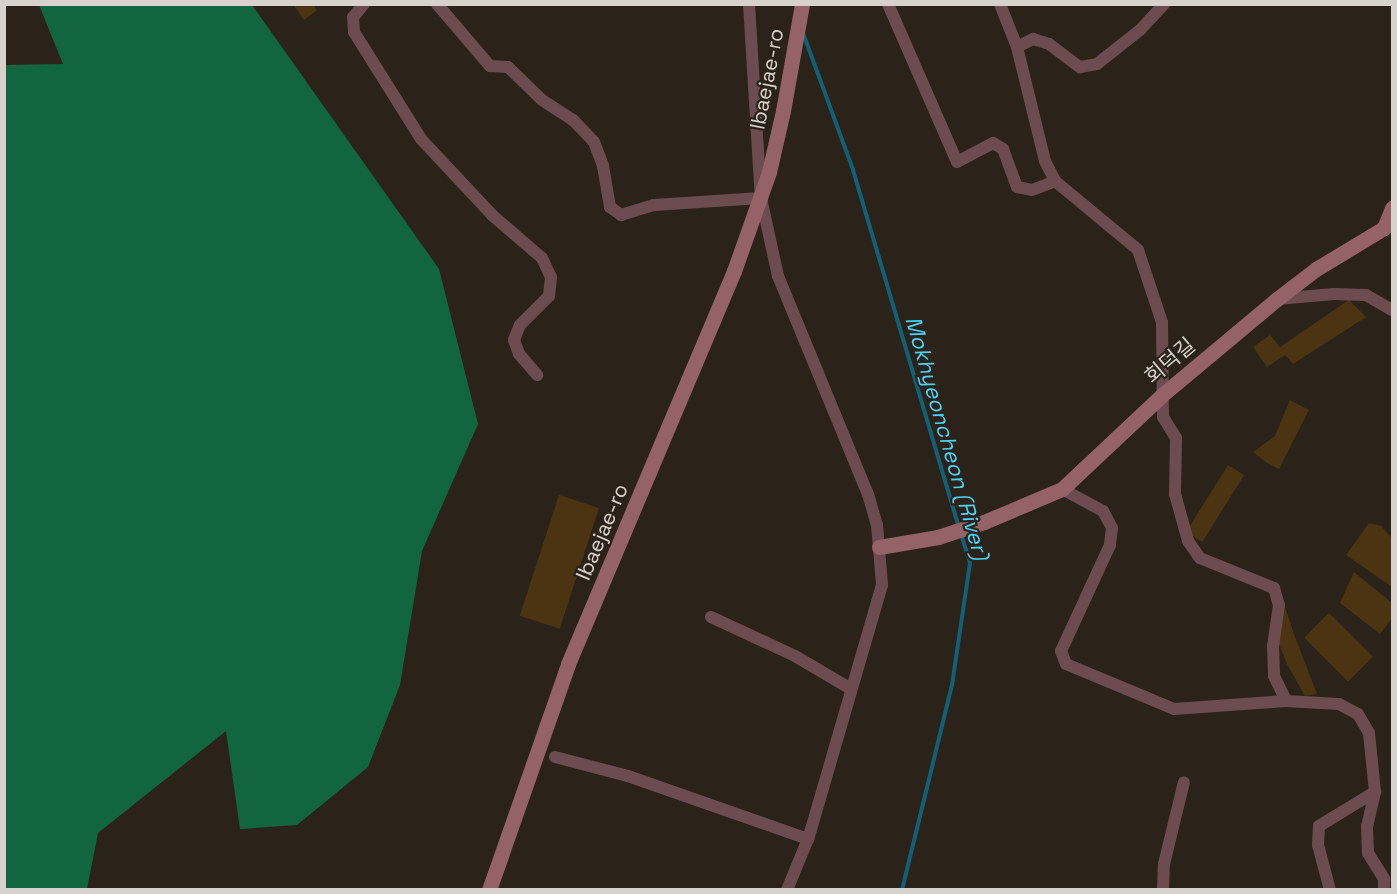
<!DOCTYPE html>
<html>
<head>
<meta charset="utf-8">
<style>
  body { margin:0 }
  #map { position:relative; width:1397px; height:894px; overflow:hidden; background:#2b2319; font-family:"Space Grotesk","Noto Sans KR",sans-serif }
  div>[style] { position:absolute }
  .forest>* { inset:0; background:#11653f }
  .stream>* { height:4px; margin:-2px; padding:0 2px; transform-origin:2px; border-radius:2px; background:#106177 }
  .building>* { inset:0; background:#4b3411; transform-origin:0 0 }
  .street>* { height:12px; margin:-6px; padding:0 6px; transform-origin:6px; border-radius:6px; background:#6d4c50 }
  .secondary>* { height:15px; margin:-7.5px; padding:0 7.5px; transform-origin:7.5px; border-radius:7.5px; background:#956268 }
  span { translate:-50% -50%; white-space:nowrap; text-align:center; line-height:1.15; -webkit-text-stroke:4.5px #2b2319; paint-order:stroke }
  .street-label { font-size:21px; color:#d7d2cb }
  .water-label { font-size:22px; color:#49d4fd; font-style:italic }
  .frame { position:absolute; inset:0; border:6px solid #d7d2cb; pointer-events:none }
</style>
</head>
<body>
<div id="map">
  <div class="forest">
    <i style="clip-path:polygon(39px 5px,252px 5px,439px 269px,478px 424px,422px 551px,400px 685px,368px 767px,297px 825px,240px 829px,226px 731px,98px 833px,87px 889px,5px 889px,4px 65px,63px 64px)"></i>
  </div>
  <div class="stream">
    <i style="left:803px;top:33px;width:146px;rotate:69.9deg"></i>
    <i style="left:853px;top:170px;width:372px;rotate:73.5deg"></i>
    <i style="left:902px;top:890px;width:211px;rotate:-76.3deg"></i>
    <i style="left:952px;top:685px;width:123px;rotate:-81.6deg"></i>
    <i style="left:970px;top:563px;width:30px;rotate:-107deg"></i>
  </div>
  <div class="building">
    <i style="clip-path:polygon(293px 4px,313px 4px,317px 10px,304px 20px)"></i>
    <i style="clip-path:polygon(1349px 300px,1366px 317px,1293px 364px,1285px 355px,1267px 367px,1253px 347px,1270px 335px,1280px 347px)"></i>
    <i style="clip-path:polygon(1290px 400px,1309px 410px,1279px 469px,1267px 463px,1253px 452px,1275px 436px)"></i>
    <i style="left:1228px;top:465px;width:19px;height:79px;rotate:32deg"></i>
    <i style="left:559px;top:495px;width:42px;height:127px;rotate:18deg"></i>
    <i style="clip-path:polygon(1369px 523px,1381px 526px,1392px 538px,1392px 587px,1346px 555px)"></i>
    <i style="clip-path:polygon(1354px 572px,1392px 603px,1392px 618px,1380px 634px,1340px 603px)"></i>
    <i style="clip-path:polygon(1285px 607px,1294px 634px,1317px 694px,1305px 696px,1287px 664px,1277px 639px)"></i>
    <i style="left:1329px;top:613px;width:62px;height:35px;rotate:45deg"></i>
  </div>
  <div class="street">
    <i style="left:364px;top:4px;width:17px;rotate:130deg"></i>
    <i style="left:353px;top:17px;width:15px;rotate:86deg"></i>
    <i style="left:354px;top:32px;width:126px;rotate:57.9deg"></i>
    <i style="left:421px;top:139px;width:104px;rotate:46.9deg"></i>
    <i style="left:492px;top:215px;width:66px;rotate:40.7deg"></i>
    <i style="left:542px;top:258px;width:21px;rotate:65deg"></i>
    <i style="left:551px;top:277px;width:19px;rotate:96deg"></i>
    <i style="left:549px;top:296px;width:41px;rotate:135deg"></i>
    <i style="left:520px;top:325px;width:16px;rotate:112deg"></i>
    <i style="left:514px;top:340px;width:15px;rotate:70deg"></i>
    <i style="left:519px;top:354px;width:28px;rotate:49deg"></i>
    <i style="left:437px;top:4px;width:82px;rotate:49.5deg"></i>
    <i style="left:490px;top:66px;width:18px;rotate:3deg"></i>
    <i style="left:508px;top:67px;width:47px;rotate:44.1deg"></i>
    <i style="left:542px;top:100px;width:37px;rotate:33deg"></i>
    <i style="left:573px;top:120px;width:30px;rotate:46deg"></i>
    <i style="left:594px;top:142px;width:26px;rotate:69deg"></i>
    <i style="left:603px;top:166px;width:42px;rotate:80.3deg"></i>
    <i style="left:610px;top:207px;width:14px;rotate:36deg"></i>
    <i style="left:621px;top:215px;width:34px;rotate:-17deg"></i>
    <i style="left:654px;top:205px;width:107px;rotate:-3.7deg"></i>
    <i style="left:749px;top:4px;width:194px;rotate:86.5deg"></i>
    <i style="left:761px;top:198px;width:80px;rotate:77.7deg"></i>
    <i style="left:778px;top:276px;width:236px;rotate:67.6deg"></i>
    <i style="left:868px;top:494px;width:32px;rotate:74deg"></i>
    <i style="left:877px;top:525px;width:60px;rotate:85.2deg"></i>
    <i style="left:882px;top:585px;width:265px;rotate:106.2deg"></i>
    <i style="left:808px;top:839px;width:55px;rotate:112.4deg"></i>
    <i style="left:888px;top:4px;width:172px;rotate:66.4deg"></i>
    <i style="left:957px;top:162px;width:41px;rotate:-27.8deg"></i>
    <i style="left:993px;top:143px;width:12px;rotate:31deg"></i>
    <i style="left:1003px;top:149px;width:40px;rotate:69.8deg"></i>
    <i style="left:1017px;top:187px;width:15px;rotate:11deg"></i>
    <i style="left:1032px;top:190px;width:25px;rotate:-21deg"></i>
    <i style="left:1000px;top:4px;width:46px;rotate:68.4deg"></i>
    <i style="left:1017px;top:47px;width:117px;rotate:76.2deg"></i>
    <i style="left:1045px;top:161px;width:22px;rotate:63deg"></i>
    <i style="left:1055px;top:181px;width:108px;rotate:39.7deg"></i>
    <i style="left:1138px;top:250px;width:76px;rotate:71.6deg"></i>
    <i style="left:1162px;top:322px;width:95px;rotate:89.4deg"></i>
    <i style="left:1163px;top:417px;width:25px;rotate:58deg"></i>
    <i style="left:1176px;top:438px;width:56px;rotate:91deg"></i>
    <i style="left:1175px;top:494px;width:49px;rotate:74.5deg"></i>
    <i style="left:1188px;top:541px;width:21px;rotate:55deg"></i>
    <i style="left:1200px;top:558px;width:80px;rotate:22.1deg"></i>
    <i style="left:1274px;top:588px;width:18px;rotate:74deg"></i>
    <i style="left:1279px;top:605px;width:41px;rotate:98.3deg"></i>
    <i style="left:1273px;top:646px;width:30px;rotate:88deg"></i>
    <i style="left:1274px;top:676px;width:28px;rotate:64deg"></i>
    <i style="left:1017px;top:47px;width:18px;rotate:-27deg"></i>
    <i style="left:1033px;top:39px;width:17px;rotate:17deg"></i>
    <i style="left:1049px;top:44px;width:39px;rotate:37deg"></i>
    <i style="left:1080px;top:67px;width:17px;rotate:-10deg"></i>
    <i style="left:1097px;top:64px;width:55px;rotate:-38.3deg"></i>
    <i style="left:1140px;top:30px;width:35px;rotate:-47deg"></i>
    <i style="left:1277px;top:299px;width:57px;rotate:-5deg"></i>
    <i style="left:1334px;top:294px;width:32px;rotate:2deg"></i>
    <i style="left:1366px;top:295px;width:30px;rotate:30deg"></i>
    <i style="left:1062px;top:489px;width:47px;rotate:28.2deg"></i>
    <i style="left:1103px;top:511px;width:19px;rotate:62deg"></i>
    <i style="left:1112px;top:528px;width:17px;rotate:97deg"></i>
    <i style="left:1110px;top:545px;width:117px;rotate:114.8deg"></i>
    <i style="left:1061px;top:651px;width:14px;rotate:69deg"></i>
    <i style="left:1066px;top:664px;width:117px;rotate:22.6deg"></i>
    <i style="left:1174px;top:709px;width:112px;rotate:-4.1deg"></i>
    <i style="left:1286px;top:701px;width:53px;rotate:3.2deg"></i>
    <i style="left:1339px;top:704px;width:21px;rotate:28deg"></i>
    <i style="left:1358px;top:714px;width:22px;rotate:60deg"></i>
    <i style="left:1369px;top:733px;width:59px;rotate:84.2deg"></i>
    <i style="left:1375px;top:792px;width:35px;rotate:103deg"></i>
    <i style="left:1367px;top:826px;width:27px;rotate:88deg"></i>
    <i style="left:1368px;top:853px;width:31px;rotate:58deg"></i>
    <i style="left:1384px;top:879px;width:11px;rotate:90deg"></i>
    <i style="left:711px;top:617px;width:93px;rotate:24.9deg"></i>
    <i style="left:795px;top:656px;width:65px;rotate:30.5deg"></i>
    <i style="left:555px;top:757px;width:75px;rotate:14.6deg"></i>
    <i style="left:628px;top:776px;width:191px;rotate:19.3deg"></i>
    <i style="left:1163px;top:890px;width:26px;rotate:-88deg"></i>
    <i style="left:1164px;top:864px;width:84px;rotate:-76.3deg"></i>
    <i style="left:1330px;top:890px;width:47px;rotate:-104.9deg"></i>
    <i style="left:1318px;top:845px;width:19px;rotate:-87deg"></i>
    <i style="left:1319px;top:826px;width:66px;rotate:-31.3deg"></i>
  </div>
  <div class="secondary">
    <i style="left:879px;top:547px;width:60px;rotate:-9.6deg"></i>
    <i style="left:938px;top:537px;width:48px;rotate:-18.1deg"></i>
    <i style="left:984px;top:522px;width:85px;rotate:-22.9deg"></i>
    <i style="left:1062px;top:489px;width:137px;rotate:-43.2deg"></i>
    <i style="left:1162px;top:395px;width:150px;rotate:-39.9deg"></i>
    <i style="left:1277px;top:299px;width:49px;rotate:-37.6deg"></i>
    <i style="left:1316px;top:269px;width:79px;rotate:-31.1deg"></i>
    <i style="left:1384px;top:228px;width:22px;rotate:-68deg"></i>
    <i style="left:489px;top:890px;width:239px;rotate:-70.7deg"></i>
    <i style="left:568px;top:664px;width:427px;rotate:-67.1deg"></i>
    <i style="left:734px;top:271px;width:105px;rotate:-70.5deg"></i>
    <i style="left:769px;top:172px;width:63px;rotate:-77.1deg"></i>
    <i style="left:783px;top:111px;width:109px;rotate:-79.9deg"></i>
  </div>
  <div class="street-label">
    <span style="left:767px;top:79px;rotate:-79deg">Ibaejae-ro</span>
    <span style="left:1170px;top:361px;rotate:-40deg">회덕길</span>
    <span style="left:602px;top:532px;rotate:-67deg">Ibaejae-ro</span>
  </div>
  <div class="water-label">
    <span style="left:947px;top:438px;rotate:74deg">Mokhyeoncheon (River)</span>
  </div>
  <div class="frame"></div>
</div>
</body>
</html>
